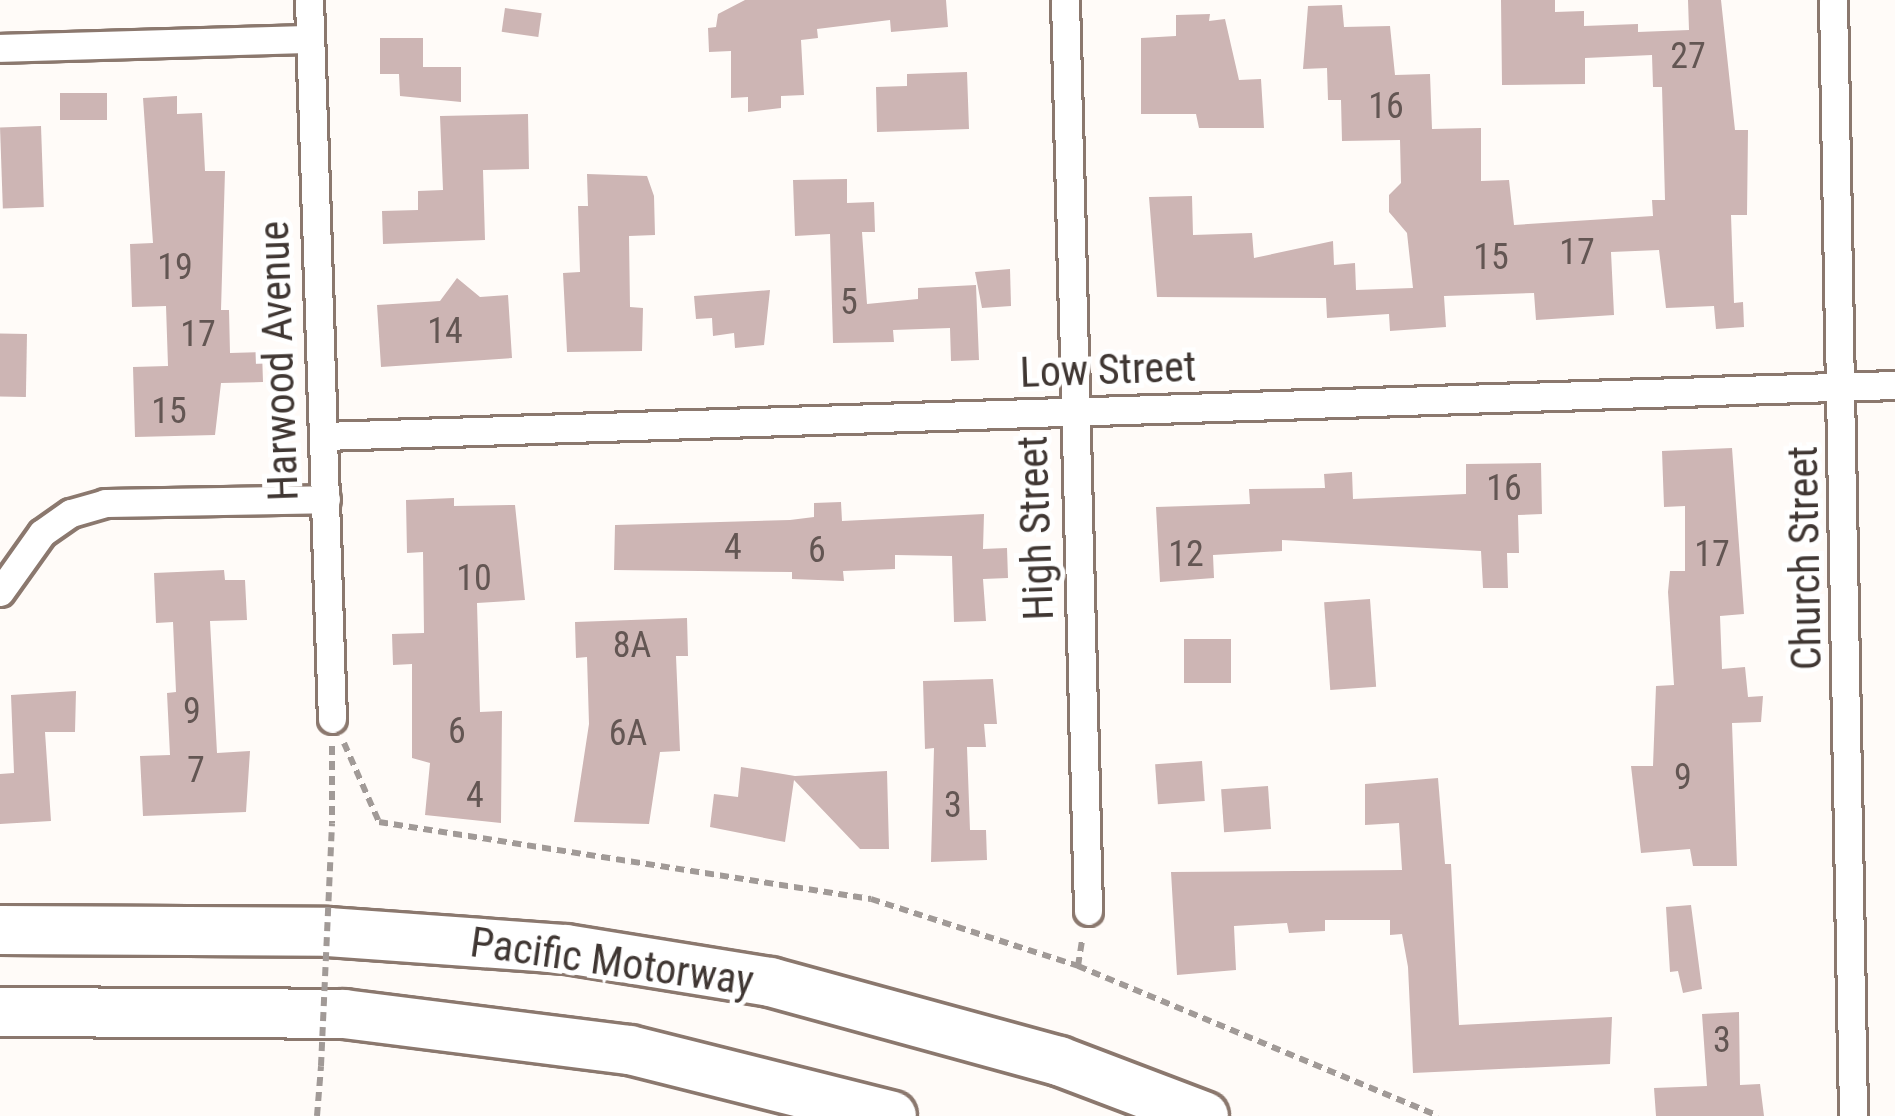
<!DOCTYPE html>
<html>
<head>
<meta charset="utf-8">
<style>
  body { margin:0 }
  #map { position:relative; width:1895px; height:1116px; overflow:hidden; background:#fffbf8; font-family:"Roboto Condensed",sans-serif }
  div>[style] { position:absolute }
  .building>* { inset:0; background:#cdb5b4; transform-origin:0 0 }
  .path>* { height:6px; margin-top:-3px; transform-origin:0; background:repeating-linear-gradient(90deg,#a19a97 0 9px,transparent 0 15px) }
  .roads { filter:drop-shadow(3px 0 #8b786e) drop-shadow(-3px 0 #8b786e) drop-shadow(0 3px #8b786e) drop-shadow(0 -3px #8b786e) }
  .street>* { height:27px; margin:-13.5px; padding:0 13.5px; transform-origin:13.5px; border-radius:13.5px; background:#fff }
  .highway>* { height:48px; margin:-24px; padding:0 24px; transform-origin:24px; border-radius:24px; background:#fff }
  .path-bridge>* { height:6px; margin-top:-3px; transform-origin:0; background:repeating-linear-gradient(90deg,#a19a97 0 9px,transparent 0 15px) }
  span { translate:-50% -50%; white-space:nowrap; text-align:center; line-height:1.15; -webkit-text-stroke:10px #fff; paint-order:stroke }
  .number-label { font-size:36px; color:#635653 }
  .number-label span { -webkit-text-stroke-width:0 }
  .street-label { font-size:42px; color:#403733 }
</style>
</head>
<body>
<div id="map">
  <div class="building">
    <i style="clip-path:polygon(745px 0,946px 0,948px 27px,891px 32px,890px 20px,817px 29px,818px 38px,801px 40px,804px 95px,781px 96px,781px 108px,748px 112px,748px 97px,731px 98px,731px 51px,709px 52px,708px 28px,716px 27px,718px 14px)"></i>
    <i style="clip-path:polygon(1501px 0,1555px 0,1555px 12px,1584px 11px,1584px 26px,1638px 24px,1638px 32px,1689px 30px,1688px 0,1721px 0,1735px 130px,1748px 130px,1747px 215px,1731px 215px,1734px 303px,1743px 302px,1744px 327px,1716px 329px,1714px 306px,1666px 308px,1659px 250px,1611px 252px,1614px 315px,1536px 320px,1534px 293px,1444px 296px,1446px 327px,1390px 331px,1389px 314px,1327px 318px,1326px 298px,1157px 297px,1149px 197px,1192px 196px,1193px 235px,1252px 233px,1254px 258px,1333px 241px,1334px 265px,1355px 263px,1356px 290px,1413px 288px,1407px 233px,1389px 212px,1389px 195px,1401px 183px,1400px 140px,1342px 141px,1341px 100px,1328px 100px,1327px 68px,1303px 69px,1308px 6px,1342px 5px,1344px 27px,1390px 26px,1395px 75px,1430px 74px,1432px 129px,1481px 128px,1481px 181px,1509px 180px,1514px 225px,1653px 216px,1652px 200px,1665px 200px,1662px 87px,1653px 87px,1652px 55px,1585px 58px,1585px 84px,1502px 85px)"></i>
    <i style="left:505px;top:8px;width:37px;height:24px;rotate:8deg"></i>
    <i style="clip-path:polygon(1210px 14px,1209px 21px,1225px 19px,1239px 80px,1261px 79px,1264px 128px,1199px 128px,1196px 114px,1141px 114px,1141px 38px,1176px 36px,1176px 15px)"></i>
    <i style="clip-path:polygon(380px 38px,423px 38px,423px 67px,461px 67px,461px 102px,400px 96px,399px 74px,380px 74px)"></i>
    <i style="clip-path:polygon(967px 72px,969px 129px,877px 132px,876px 87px,907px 86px,907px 74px)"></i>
    <i style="left:60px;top:93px;width:47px;height:27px"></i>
    <i style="clip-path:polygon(177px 96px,177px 114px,202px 113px,205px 171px,225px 171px,221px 310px,229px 310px,230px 353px,262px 352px,263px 382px,221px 383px,215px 435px,135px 437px,133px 367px,168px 366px,166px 306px,132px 307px,130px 244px,153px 243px,143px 98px)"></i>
    <i style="clip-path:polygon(528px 114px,529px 169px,483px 170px,485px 240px,383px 244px,382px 211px,418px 210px,418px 191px,443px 190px,440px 116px)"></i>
    <i style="left:41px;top:126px;width:81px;height:41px;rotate:88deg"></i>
    <i style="clip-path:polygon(587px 174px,647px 176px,654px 196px,655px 235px,629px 236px,630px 307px,643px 308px,642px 351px,567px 352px,563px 273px,580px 272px,578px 206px,588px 206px)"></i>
    <i style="clip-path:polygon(847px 179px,847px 203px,874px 202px,875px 232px,862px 232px,867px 304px,918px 299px,918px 288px,976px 285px,979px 360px,951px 361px,950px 328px,893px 330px,894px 342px,833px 343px,830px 234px,795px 236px,793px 180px)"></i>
    <i style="clip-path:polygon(1010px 269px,1011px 306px,982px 308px,975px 272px)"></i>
    <i style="clip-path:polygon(457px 278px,480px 297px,508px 295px,512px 358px,381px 367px,377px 305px,440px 301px)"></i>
    <i style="clip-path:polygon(770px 290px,764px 345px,735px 348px,734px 333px,713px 336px,712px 318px,696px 319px,694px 296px)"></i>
    <i style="left:27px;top:334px;width:63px;height:27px;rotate:91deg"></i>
    <i style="clip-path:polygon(1732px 448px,1744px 614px,1720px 616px,1722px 669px,1745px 667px,1748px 697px,1763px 696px,1761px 722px,1732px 723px,1737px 866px,1693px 866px,1690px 849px,1641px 853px,1631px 766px,1653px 766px,1656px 686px,1674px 685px,1668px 592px,1670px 571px,1685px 571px,1685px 506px,1664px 507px,1662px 451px)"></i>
    <i style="clip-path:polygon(1541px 463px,1542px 514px,1518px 515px,1519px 553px,1507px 553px,1508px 588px,1483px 588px,1481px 551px,1282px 540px,1282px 551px,1213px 555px,1214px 578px,1160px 582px,1156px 507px,1250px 504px,1249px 489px,1325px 488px,1324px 474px,1352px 472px,1353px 499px,1466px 494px,1466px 464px)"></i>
    <i style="clip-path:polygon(454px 498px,454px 506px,515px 505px,525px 600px,477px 603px,480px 712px,502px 711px,501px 823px,425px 815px,430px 763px,412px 758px,412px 664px,393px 665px,392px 634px,424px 633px,423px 552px,407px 553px,406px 500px)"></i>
    <i style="clip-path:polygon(841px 502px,842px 521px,984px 514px,983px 549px,1007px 548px,1008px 578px,983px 579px,986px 621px,954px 622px,952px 556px,895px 555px,895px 569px,843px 571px,844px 581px,792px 579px,792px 572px,614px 570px,615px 525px,790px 520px,814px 517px,814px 503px)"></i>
    <i style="clip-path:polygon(224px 570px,225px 580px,245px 580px,247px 620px,210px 621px,217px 753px,250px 751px,246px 812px,143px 816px,140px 756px,170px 755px,167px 693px,176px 692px,173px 622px,156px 623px,154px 573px)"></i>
    <i style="left:1370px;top:599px;width:88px;height:46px;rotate:86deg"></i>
    <i style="clip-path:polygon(687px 618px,688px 656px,676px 656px,680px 751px,660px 752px,649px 824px,574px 822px,589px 724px,587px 657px,576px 658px,575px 622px)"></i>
    <i style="left:1231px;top:639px;width:44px;height:47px;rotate:90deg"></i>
    <i style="clip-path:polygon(993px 679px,997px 724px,984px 724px,986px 747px,967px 747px,970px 830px,986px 830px,987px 860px,931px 862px,934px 748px,925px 749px,923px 681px)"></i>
    <i style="clip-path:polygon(76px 691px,75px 732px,45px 732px,51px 821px,0 824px,0 774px,14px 773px,11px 695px)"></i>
    <i style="left:1202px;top:761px;width:40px;height:47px;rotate:86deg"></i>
    <i style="clip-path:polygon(741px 767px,795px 776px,887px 771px,889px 849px,860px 849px,794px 780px,785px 842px,710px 827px,714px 794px,738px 797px)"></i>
    <i style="clip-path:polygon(1438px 778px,1445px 864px,1451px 864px,1459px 1025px,1612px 1017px,1610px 1064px,1413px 1073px,1408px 967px,1402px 934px,1390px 935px,1390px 920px,1325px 920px,1325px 931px,1289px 933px,1287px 923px,1234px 926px,1236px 970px,1177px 975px,1171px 872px,1402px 870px,1399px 823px,1365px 825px,1365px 784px)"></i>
    <i style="left:1268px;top:786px;width:43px;height:47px;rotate:86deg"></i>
    <i style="clip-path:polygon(1691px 905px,1702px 989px,1683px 993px,1678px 971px,1670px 972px,1666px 907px)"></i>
    <i style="clip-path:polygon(1739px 1012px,1740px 1085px,1760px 1084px,1764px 1116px,1656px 1116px,1654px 1088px,1707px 1086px,1702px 1014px)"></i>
  </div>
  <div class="path">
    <i style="left:344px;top:743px;width:86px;rotate:66.1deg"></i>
    <i style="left:379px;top:822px;width:498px;rotate:8.9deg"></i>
    <i style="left:871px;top:899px;width:218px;rotate:17.9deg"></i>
    <i style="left:1078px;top:966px;width:390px;rotate:22.6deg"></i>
    <i style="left:332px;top:746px;width:77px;rotate:90deg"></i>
    <i style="left:1078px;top:966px;width:26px;rotate:-81deg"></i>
    <i style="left:317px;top:1116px;width:50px;rotate:-85.4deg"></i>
  </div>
  <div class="roads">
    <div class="street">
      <i style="left:309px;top:0;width:719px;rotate:88.17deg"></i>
      <i style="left:1065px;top:0;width:911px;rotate:88.55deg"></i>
      <i style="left:1833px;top:0;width:1116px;rotate:88.97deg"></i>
      <i style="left:0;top:48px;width:310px;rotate:-1.7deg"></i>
      <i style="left:324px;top:436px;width:1572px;rotate:-1.86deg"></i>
      <i style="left:0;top:592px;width:72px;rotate:-54.6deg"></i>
      <i style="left:42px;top:533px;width:35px;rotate:-35deg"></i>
      <i style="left:71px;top:513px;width:35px;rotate:-16deg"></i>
      <i style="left:105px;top:503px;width:221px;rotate:-1deg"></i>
    </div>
    <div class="highway">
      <i style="left:0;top:930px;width:328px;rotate:0.3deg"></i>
      <i style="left:328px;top:932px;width:239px;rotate:4.1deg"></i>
      <i style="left:566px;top:949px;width:207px;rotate:9.2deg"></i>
      <i style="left:770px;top:982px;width:300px;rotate:15.3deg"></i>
      <i style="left:1059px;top:1061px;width:155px;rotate:20.8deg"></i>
      <i style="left:0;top:1012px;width:344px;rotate:0.3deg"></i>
      <i style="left:344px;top:1014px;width:288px;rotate:7.2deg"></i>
      <i style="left:630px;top:1050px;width:270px;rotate:14.1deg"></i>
    </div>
  </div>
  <div class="path-bridge">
    <i style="left:321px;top:1066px;width:243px;rotate:-87.4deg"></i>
  </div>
  <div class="number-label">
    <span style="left:1688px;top:57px">27</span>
    <span style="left:1386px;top:107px">16</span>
    <span style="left:1577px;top:253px">17</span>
    <span style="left:1491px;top:258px">15</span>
    <span style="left:175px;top:268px">19</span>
    <span style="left:849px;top:303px">5</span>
    <span style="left:445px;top:332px">14</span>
    <span style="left:198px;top:335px">17</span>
    <span style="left:169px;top:412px">15</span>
    <span style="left:1504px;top:489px">16</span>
    <span style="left:733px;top:548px">4</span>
    <span style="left:817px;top:551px">6</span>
    <span style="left:1186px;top:555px">12</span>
    <span style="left:1712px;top:555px">17</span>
    <span style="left:474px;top:579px">10</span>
    <span style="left:632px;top:646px">8A</span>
    <span style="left:192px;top:712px">9</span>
    <span style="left:457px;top:732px">6</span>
    <span style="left:628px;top:734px">6A</span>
    <span style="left:196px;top:771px">7</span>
    <span style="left:1683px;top:778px">9</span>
    <span style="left:475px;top:796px">4</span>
    <span style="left:953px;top:806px">3</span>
    <span style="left:1722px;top:1041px">3</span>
  </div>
  <div class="street-label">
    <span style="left:279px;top:361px;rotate:-92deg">Harwood Avenue</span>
    <span style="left:1108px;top:370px;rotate:-2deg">Low Street</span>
    <span style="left:1036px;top:528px;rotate:-92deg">High Street</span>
    <span style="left:1805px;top:558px;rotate:-91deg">Church Street</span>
    <span style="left:612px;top:962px;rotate:8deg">Pacific Motorway</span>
  </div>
</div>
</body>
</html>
